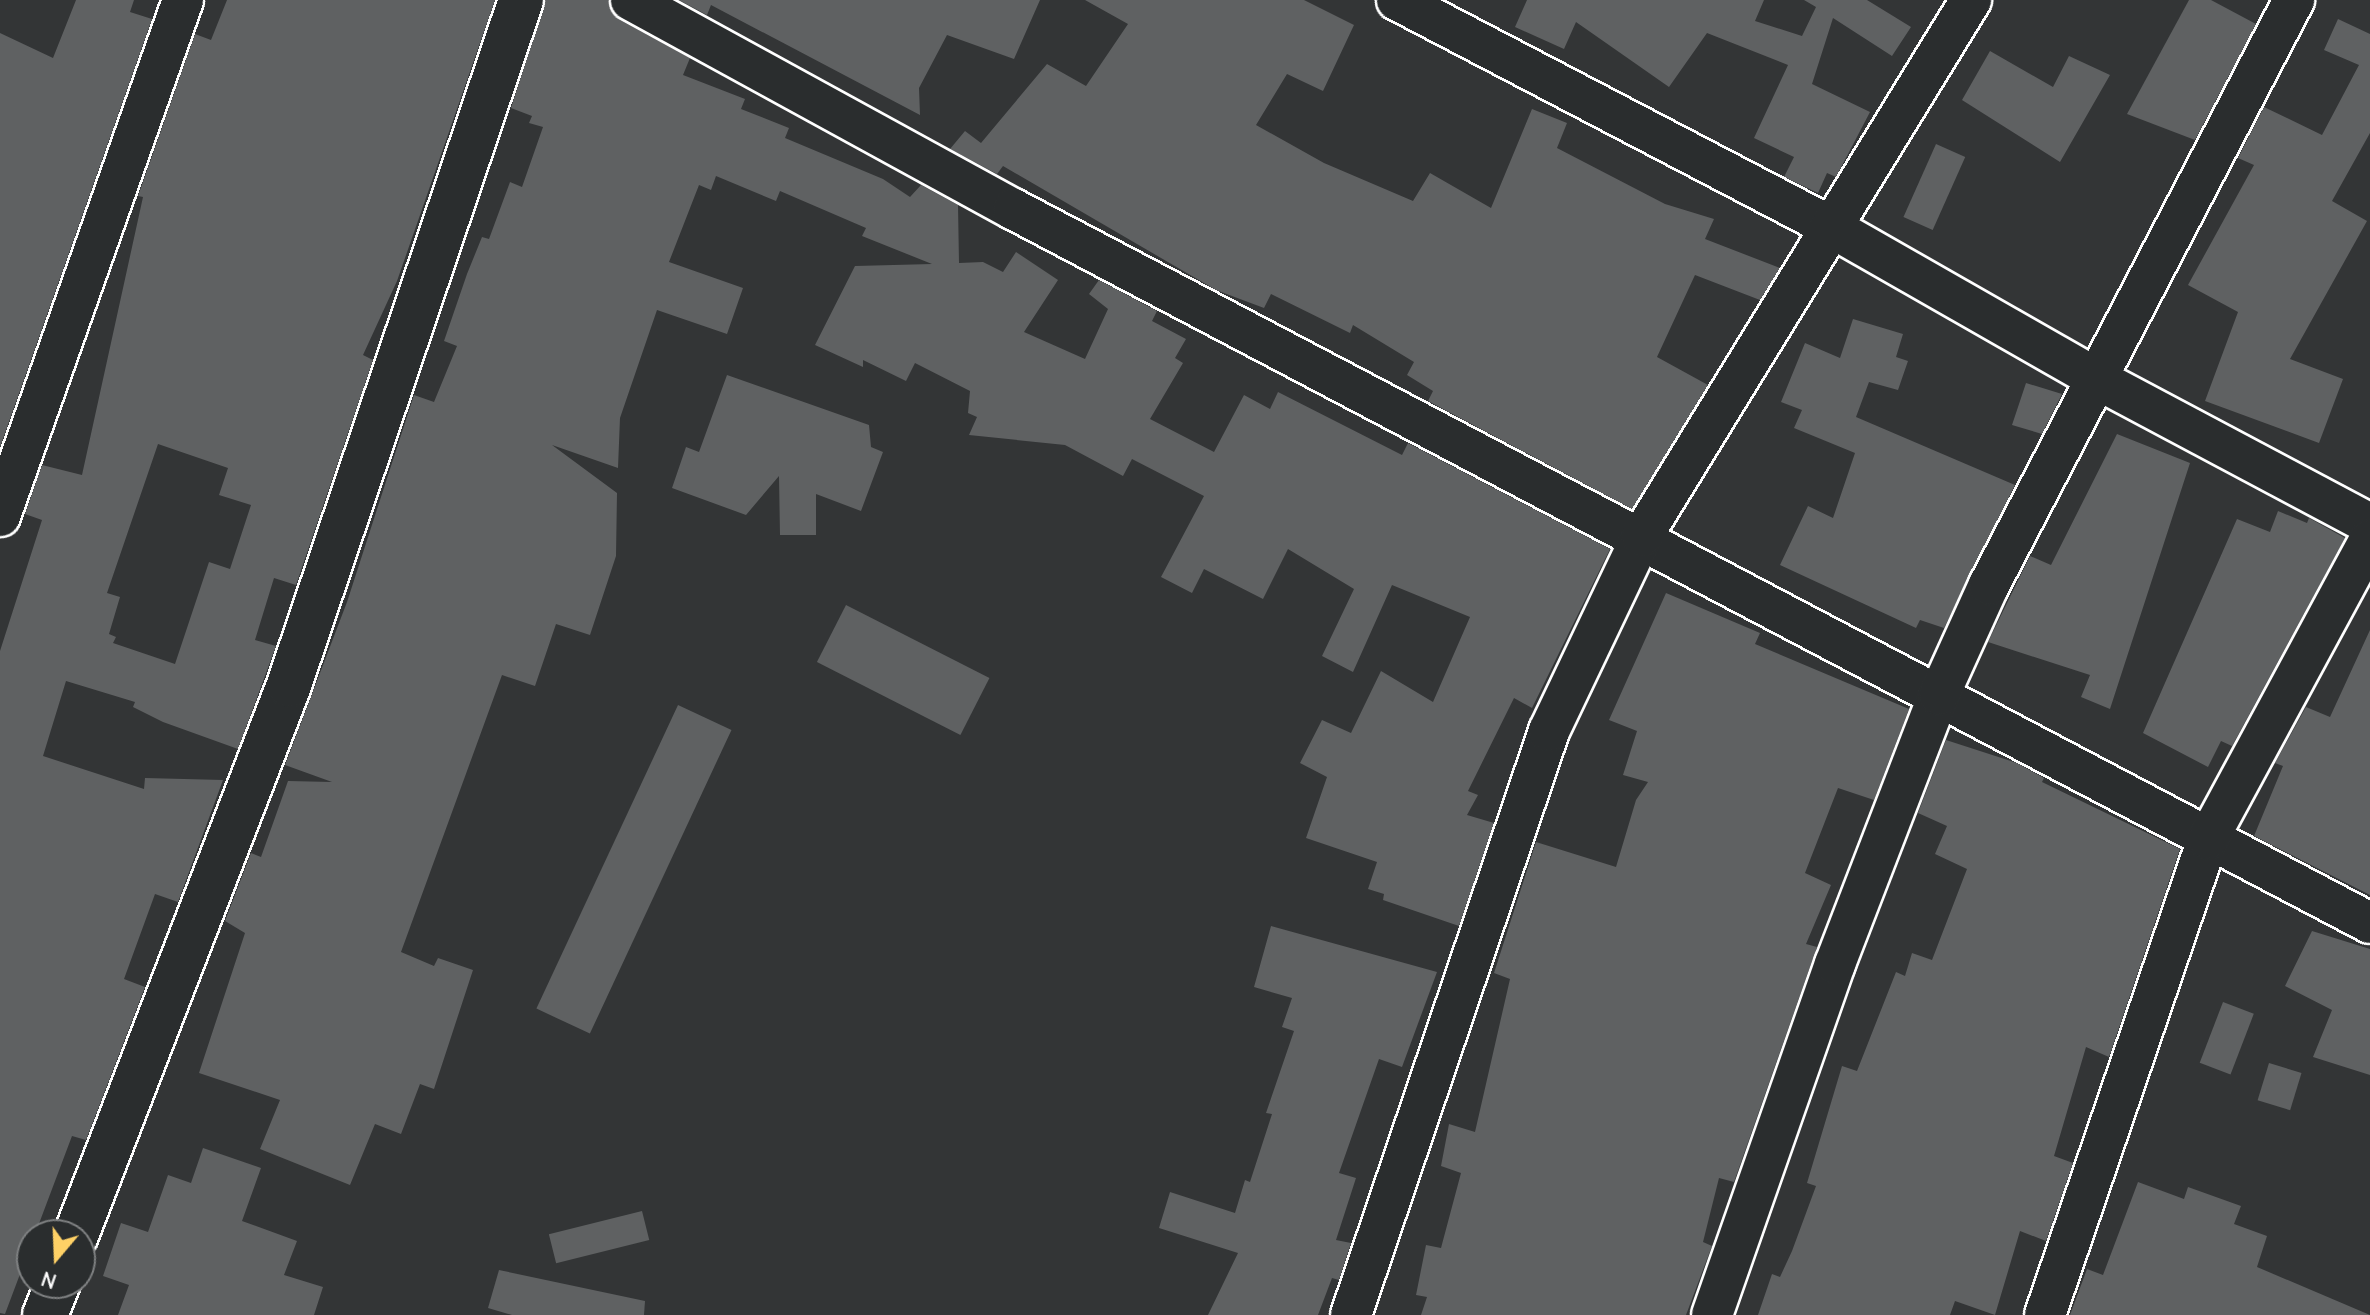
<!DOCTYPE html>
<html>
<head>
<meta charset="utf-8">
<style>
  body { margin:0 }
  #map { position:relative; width:2370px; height:1315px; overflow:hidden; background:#333536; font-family:"Comic Neue",sans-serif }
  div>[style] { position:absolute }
  .building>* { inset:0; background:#5f6162; transform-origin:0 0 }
  .roads { filter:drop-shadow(2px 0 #fff) drop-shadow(-2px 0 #fff) drop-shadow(0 2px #fff) drop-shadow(0 -2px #fff) }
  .minor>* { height:40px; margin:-20px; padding:0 20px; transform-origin:20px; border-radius:20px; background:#2a2d2e }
  .tertiary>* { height:44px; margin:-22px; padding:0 22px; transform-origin:22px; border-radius:22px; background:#2a2d2e }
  span { translate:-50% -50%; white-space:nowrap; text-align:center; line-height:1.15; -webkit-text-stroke:6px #2a2d2e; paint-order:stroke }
  .north { position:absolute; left:16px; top:1219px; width:80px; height:80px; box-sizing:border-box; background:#2a2d2e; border:2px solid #7f8182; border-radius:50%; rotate:199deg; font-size:22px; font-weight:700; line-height:32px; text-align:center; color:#fff }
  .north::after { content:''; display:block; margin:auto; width:28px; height:36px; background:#ffd166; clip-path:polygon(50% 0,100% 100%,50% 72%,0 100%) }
</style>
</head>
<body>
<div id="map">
  <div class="building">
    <i style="clip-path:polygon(76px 0,134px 0,130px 12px,152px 19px,0 447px,0 33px,53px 58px)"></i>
    <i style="clip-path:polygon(evenodd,227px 0,495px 0,397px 281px,363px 355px,373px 360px,296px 585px,274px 578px,255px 640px,276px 646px,238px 749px,163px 722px,133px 707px,135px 702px,66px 681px,43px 756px,144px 789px,145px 778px,223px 780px,178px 902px,155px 894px,124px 979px,145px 987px,86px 1140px,72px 1136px,5px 1314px,0 1313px,0 651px,42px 520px,25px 514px,42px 465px,82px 475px,143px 197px,138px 196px,195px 34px,211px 40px,227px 0,158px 444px,228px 468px,219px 495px,251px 505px,230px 569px,209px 562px,175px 664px,113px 643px,116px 637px,109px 634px,120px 597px,107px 593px,158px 444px)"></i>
    <i style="clip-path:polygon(545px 0,608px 0,620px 20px,690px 58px,683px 75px,745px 99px,741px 109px,789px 128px,785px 138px,883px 179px,910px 197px,921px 185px,958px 205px,959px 263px,983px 262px,1003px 272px,1016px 252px,1058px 280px,1024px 332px,1085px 359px,1108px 309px,1089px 294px,1099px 280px,1157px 311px,1152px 321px,1186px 339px,1175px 358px,1183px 363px,1150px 419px,1214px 452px,1244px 395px,1270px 409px,1278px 392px,1402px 455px,1408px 443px,1610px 549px,1532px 708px,1514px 698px,1468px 791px,1478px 795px,1467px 815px,1494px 823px,1459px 926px,1383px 900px,1384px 894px,1368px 889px,1377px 862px,1306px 838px,1327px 777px,1300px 763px,1322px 720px,1351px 733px,1381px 671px,1433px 702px,1470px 617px,1392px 585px,1353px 672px,1322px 656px,1354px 589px,1288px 549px,1263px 599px,1204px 569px,1192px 593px,1161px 577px,1204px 496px,1132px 459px,1123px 476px,1065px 445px,969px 435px,977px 417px,968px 413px,970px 391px,915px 363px,906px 381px,863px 360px,863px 367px,815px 345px,855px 266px,932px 264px,862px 236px,866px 228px,780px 191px,776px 201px,716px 176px,711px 190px,699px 185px,669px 262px,743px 288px,727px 334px,657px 310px,620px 418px,618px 468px,552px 445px,617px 493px,616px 556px,590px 635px,556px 624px,535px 686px,502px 675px,401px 952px,434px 966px,438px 958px,473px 970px,434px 1089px,420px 1084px,401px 1134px,375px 1124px,350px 1185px,260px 1149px,280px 1100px,199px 1073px,245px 933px,225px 921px,251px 853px,261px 857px,288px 781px,332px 782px,285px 765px,347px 602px,414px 395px,434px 402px,457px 346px,444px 341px,467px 274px,482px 237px,489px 239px,510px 182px,522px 187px,543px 127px,529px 123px,532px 116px,511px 108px)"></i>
    <i style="clip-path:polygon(679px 0,1040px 0,1014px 59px,947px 35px,919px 88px,920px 115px,711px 5px,707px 15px)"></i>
    <i style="clip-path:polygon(1085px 0,1304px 0,1354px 25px,1323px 91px,1287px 74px,1256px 125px,1324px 163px,1413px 201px,1430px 173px,1491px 208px,1532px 109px,1567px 123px,1557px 148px,1665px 204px,1714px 219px,1705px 239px,1780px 268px,1760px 300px,1695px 275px,1657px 357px,1708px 385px,1632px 509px,1428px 401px,1433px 391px,1407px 375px,1414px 362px,1353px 325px,1350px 333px,1271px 294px,1264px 308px,1216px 290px,1003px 166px,997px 174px,950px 149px,965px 131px,981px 143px,1047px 64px,1086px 86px,1128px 24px)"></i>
    <i style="clip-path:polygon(1527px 0,1764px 0,1755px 21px,1802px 36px,1816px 7px,1804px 0,1867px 0,1911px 27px,1892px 56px,1833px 18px,1812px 84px,1870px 112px,1836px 177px,1827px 173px,1818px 193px,1784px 177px,1794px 157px,1754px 138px,1788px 65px,1707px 33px,1669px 87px,1576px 22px,1564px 49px,1515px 27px)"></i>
    <i style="clip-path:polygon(2189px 0,2211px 0,2256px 24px,2195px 140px,2127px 114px)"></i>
    <i style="clip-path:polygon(2338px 19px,2370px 34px,2370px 133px,2332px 201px,2367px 221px,2290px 359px,2343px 379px,2319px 443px,2205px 401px,2238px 312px,2188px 285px,2254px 165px,2238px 158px,2264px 107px,2322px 135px,2359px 65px,2324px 50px)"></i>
    <i style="clip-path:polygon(1990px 51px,2053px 87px,2069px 56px,2110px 75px,2060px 162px,1962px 100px)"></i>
    <i style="left:1936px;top:144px;width:32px;height:80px;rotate:24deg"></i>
    <i style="clip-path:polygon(1853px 319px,1903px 334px,1896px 357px,1908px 361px,1898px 390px,1869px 382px,1856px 417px,2015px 485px,1944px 628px,1920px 620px,1916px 628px,1780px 565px,1808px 506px,1833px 518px,1855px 453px,1794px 428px,1802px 410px,1781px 402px,1805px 343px,1840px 358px)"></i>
    <i style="clip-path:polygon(727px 375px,869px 425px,871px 447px,883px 452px,861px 511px,816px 494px,816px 535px,780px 535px,779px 476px,746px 515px,672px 488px,686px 447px,699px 452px)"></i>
    <i style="clip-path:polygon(2026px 383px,2062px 394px,2042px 434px,2012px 425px)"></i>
    <i style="clip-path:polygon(2117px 434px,2190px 463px,2110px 709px,2081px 697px,2090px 675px,1988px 642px,2030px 556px,2051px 565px)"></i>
    <i style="clip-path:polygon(2278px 511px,2307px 523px,2309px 518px,2345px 538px,2232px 746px,2221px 741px,2208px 767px,2143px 733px,2237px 519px,2270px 532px)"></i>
    <i style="clip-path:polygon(1666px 593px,1760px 633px,1755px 644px,1909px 709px,1874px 800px,1838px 788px,1805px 873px,1831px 885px,1806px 944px,1817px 947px,1734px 1182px,1719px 1178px,1703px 1242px,1712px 1246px,1686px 1315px,1421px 1315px,1427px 1297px,1416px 1295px,1426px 1245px,1441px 1248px,1461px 1173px,1441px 1166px,1449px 1124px,1475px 1132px,1510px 979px,1494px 973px,1536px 842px,1616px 867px,1636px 800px,1648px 782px,1623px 775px,1637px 731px,1609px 720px)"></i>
    <i style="left:846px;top:605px;width:161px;height:64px;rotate:27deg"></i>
    <i style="clip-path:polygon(2370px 630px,2370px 895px,2254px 836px,2283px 766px,2275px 763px,2306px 707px,2330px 717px)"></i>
    <i style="left:678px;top:705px;width:59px;height:335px;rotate:25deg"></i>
    <i style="clip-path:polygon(1946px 740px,2017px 763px,2044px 778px,2042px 782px,2180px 849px,2109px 1057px,2086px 1047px,2054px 1156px,2073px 1163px,2046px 1241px,2020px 1231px,1995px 1315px,1955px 1301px,1950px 1315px,1758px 1315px,1772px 1274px,1780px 1277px,1792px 1251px,1816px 1186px,1807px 1183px,1842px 1066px,1857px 1071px,1896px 972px,1905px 976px,1912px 953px,1932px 960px,1967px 869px,1935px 854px,1947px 826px,1918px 813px)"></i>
    <i style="clip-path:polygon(1271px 926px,1437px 972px,1402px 1067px,1379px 1059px,1339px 1173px,1356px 1178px,1336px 1240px,1351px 1243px,1339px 1280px,1332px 1278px,1318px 1315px,1208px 1315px,1238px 1253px,1159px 1228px,1170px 1192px,1235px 1213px,1245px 1180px,1250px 1182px,1272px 1114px,1266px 1113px,1294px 1031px,1282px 1027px,1292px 998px,1254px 987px)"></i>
    <i style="clip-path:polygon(2312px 931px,2370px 949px,2370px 1075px,2313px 1057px,2332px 1010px,2285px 986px)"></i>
    <i style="left:2223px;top:1002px;width:33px;height:65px;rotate:21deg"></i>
    <i style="left:2269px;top:1063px;width:34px;height:39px;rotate:17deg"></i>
    <i style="clip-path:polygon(203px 1148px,261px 1168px,242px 1221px,297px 1241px,284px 1275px,323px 1287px,314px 1315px,118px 1315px,129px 1285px,103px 1276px,121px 1223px,148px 1232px,168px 1175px,191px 1183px)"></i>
    <i style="clip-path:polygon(2138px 1182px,2184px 1199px,2188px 1187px,2241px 1206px,2234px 1224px,2267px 1236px,2257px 1267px,2370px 1315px,2070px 1315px,2087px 1269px,2103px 1275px)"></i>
    <i style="left:642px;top:1211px;width:30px;height:96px;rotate:76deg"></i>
    <i style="clip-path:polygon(499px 1270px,645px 1301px,644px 1315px,512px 1315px,488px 1308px)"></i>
  </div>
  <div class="roads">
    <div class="minor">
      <i style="left:631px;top:0;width:435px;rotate:28.7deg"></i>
      <i style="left:1013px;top:209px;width:1533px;rotate:27.75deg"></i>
      <i style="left:1397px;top:0;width:490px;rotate:27.6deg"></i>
      <i style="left:1831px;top:227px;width:309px;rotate:29.7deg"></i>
      <i style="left:2099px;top:380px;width:307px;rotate:28deg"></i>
      <i style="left:0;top:516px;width:547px;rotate:-70.47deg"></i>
      <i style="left:1351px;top:1315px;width:617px;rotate:-71.27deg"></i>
      <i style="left:1549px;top:731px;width:216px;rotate:-64.5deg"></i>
      <i style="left:1642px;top:536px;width:629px;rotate:-58.46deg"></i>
      <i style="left:1712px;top:1315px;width:372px;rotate:-70.7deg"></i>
      <i style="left:1835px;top:964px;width:288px;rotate:-68.9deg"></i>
      <i style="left:1939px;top:695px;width:121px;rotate:-65.6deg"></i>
      <i style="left:1989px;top:585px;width:660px;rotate:-62.46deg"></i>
      <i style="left:2045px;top:1315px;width:503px;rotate:-71.1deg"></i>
      <i style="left:2208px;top:839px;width:340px;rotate:-61.6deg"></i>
    </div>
    <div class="tertiary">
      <i style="left:76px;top:1235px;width:590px;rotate:-68.83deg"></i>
      <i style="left:289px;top:685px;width:723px;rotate:-71.29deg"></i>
      <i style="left:45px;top:1315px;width:35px;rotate:-68deg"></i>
    </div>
  </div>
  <div class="north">N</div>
</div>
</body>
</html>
